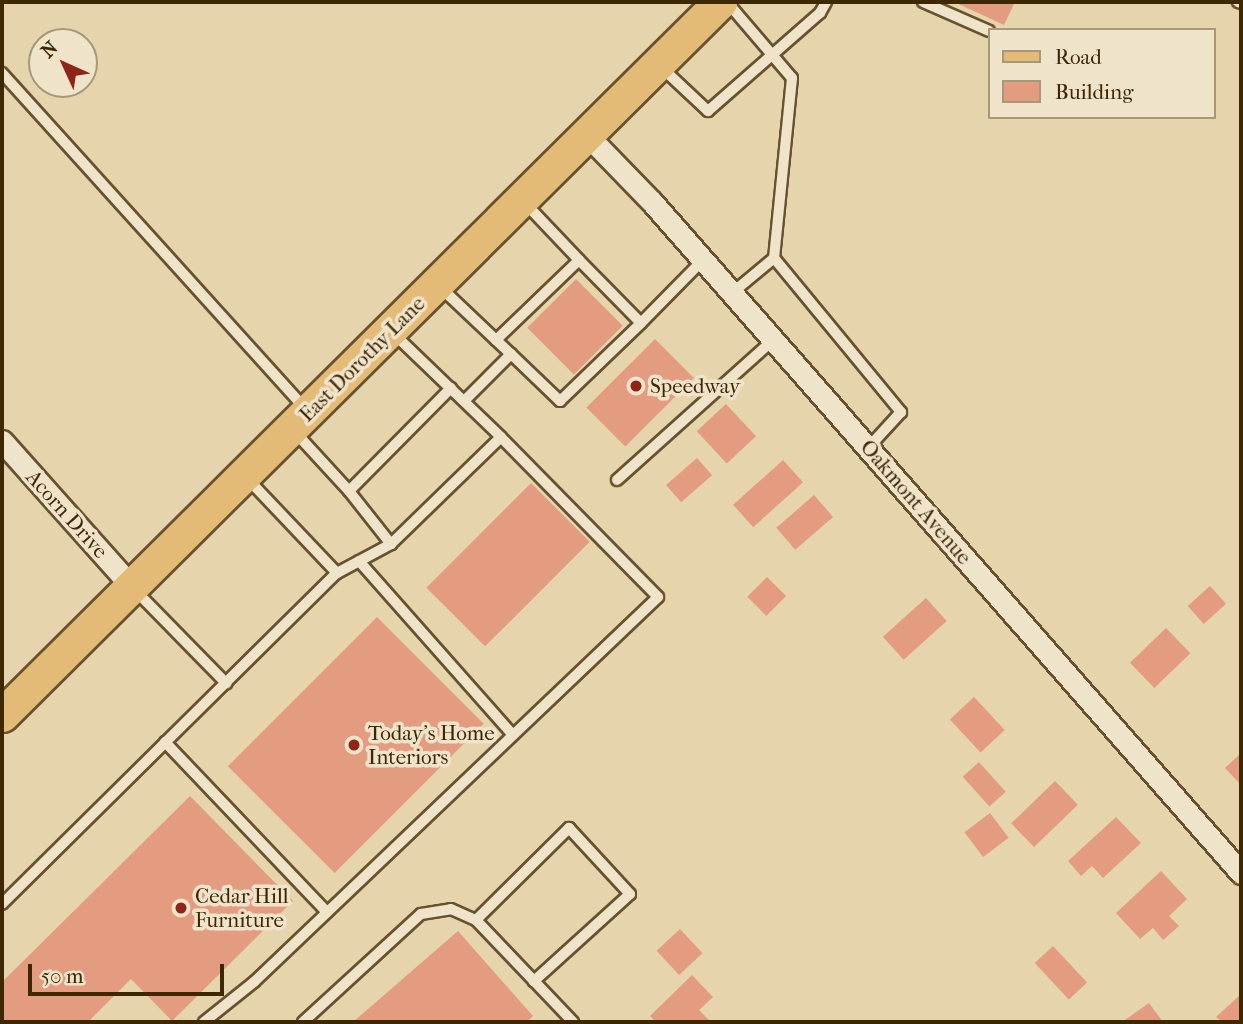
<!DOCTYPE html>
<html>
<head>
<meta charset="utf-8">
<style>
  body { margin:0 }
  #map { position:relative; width:1243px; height:1024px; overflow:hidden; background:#e6d4ad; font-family:"IM FELL French Canon",serif }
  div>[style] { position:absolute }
  .building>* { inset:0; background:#e49c80; transform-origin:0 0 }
  .roads { filter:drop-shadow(2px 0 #68522e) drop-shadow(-2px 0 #68522e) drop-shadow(0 2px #68522e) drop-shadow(0 -2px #68522e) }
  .lane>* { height:10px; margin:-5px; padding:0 5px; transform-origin:5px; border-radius:5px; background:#efe3ca }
  .street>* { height:21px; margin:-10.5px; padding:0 10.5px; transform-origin:10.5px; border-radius:10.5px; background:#efe3ca }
  .primary>* { height:33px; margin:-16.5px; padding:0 16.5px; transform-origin:16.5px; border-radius:16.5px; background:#e3ba76 }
  .dots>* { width:19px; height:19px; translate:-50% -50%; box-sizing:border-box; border:4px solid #efe3ca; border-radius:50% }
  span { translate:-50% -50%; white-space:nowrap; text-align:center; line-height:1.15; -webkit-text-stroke:7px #efe3ca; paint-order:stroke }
  .street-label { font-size:21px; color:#3e2703 }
  .poi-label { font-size:21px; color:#3e2703 }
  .left { translate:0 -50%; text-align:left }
  .frame { position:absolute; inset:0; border:4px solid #3e2703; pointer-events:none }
  .legend { position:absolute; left:988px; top:28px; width:228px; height:91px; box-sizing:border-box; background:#efe3ca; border:2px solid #a8987a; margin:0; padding:9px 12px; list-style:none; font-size:21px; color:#3e2703 }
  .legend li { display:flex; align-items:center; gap:14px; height:35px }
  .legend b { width:35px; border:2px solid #a8987a }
  .north { position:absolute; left:28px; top:28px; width:70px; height:70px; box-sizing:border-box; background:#efe3ca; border:2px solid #a8987a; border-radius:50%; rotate:315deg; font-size:19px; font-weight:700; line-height:28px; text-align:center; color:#3e2703 }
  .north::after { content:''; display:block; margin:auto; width:24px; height:32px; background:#8f2418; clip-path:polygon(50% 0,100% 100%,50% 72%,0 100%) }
  .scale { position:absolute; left:28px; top:964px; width:196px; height:32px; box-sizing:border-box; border:4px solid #3e2703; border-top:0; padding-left:9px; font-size:21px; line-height:24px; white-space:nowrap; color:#3e2703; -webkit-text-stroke:5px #efe3ca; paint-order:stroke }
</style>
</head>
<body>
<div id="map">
  <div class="building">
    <i style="clip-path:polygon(954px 2px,1015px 2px,1004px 25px)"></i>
    <i style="left:576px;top:279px;width:66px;height:69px;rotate:45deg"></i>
    <i style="left:655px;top:339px;width:55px;height:97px;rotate:45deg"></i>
    <i style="left:726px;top:404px;width:44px;height:40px;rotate:47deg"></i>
    <i style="left:697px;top:458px;width:23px;height:41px;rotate:49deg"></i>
    <i style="left:783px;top:460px;width:30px;height:67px;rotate:48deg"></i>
    <i style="left:531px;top:483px;width:83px;height:148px;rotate:45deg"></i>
    <i style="left:814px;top:495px;width:29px;height:50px;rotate:49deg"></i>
    <i style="left:767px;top:577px;width:27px;height:28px;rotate:45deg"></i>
    <i style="left:1210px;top:586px;width:24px;height:30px;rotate:48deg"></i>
    <i style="left:926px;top:598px;width:31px;height:58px;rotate:48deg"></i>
    <i style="left:377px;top:617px;width:151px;height:211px;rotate:45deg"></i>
    <i style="left:1166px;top:628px;width:35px;height:50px;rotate:46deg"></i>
    <i style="left:974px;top:697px;width:45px;height:33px;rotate:47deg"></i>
    <i style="clip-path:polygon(1241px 753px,1241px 785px,1225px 768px)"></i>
    <i style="left:979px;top:762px;width:40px;height:22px;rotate:48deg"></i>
    <i style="left:1055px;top:781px;width:33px;height:61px;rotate:46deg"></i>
    <i style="clip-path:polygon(190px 796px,293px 901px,172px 1021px,131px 979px,88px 1022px,2px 1022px,2px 982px)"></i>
    <i style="left:990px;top:813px;width:31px;height:32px;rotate:53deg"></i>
    <i style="clip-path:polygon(1116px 817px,1141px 843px,1103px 878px,1092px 866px,1081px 876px,1068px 861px)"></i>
    <i style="clip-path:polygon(1161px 871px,1187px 899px,1169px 916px,1179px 926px,1163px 940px,1153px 928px,1140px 939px,1116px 913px)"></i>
    <i style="left:680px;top:929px;width:33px;height:32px;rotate:47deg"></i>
    <i style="clip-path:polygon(458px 931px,533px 1016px,527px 1022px,353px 1022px)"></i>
    <i style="left:1053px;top:946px;width:50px;height:25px;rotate:47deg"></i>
    <i style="clip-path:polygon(692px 975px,713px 997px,699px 1010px,711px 1022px,656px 1022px,650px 1016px)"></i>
    <i style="clip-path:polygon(1241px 994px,1241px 1022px,1222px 1022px,1216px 1017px)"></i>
    <i style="clip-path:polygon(1149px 1003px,1163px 1022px,1122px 1022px)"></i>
  </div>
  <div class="roads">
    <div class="lane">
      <i style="left:727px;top:2px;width:100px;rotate:49.5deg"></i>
      <i style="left:792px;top:78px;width:181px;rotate:95.7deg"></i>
      <i style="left:923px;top:2px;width:72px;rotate:23.7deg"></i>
      <i style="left:1238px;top:2px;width:3px;rotate:18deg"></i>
      <i style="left:660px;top:66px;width:66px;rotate:43.2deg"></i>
      <i style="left:708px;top:111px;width:149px;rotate:-41.2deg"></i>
      <i style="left:820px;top:13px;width:13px;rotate:-61deg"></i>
      <i style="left:2px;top:73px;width:452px;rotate:47.9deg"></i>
      <i style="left:524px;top:202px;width:80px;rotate:46.5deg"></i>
      <i style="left:439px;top:286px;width:99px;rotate:43.4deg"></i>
      <i style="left:511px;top:354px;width:66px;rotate:135deg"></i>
      <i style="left:732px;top:293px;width:55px;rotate:-39.8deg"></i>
      <i style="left:774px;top:258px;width:200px;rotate:50.5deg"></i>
      <i style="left:901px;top:412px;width:49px;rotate:132.5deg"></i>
      <i style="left:496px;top:340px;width:115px;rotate:-43.9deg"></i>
      <i style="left:579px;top:260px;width:88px;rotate:45.5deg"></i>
      <i style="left:641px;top:323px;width:88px;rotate:-45.5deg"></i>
      <i style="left:511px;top:354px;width:68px;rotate:43.8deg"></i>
      <i style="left:560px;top:401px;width:112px;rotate:-43.9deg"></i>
      <i style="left:294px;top:431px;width:81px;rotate:47.5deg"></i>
      <i style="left:349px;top:491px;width:145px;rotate:-45.3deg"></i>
      <i style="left:617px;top:480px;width:210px;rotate:-41.9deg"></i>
      <i style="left:349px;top:491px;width:68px;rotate:51.6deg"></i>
      <i style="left:359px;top:561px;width:232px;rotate:48.5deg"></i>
      <i style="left:337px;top:573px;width:61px;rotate:-28.2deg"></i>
      <i style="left:391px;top:544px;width:153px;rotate:-44.2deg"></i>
      <i style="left:501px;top:437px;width:150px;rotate:-136.1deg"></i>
      <i style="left:134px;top:589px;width:132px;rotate:45.6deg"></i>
      <i style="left:165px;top:742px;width:235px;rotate:46.4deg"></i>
      <i style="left:2px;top:904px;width:471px;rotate:-44.7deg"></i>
      <i style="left:337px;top:573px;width:131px;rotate:-133.5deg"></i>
      <i style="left:476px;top:920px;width:131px;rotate:-44.7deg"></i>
      <i style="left:569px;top:828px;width:90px;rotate:47.3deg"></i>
      <i style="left:630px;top:894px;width:130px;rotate:137.8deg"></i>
      <i style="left:204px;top:1022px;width:64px;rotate:-38.7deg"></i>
      <i style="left:254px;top:982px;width:558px;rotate:-43.62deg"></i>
      <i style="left:658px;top:597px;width:224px;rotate:-134.5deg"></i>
      <i style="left:303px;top:1022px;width:160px;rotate:-42.5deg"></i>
      <i style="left:421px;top:914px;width:30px;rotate:-9deg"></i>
      <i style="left:451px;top:909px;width:27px;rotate:24deg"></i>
      <i style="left:476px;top:920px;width:141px;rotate:46.4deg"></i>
    </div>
    <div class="street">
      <i style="left:587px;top:135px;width:93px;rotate:45.9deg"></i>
      <i style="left:652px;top:202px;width:893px;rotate:48.72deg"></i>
      <i style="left:2px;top:441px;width:195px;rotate:48.3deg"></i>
    </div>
    <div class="primary">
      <i style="left:2px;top:715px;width:1012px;rotate:-44.8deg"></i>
    </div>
  </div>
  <div class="dots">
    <i style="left:636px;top:386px;background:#8f2418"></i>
    <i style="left:354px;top:745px;background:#8f2418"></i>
    <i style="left:181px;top:908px;background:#8f2418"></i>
  </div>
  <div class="street-label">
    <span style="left:362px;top:359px;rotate:-45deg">East Dorothy Lane</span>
    <span style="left:916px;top:502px;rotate:49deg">Oakmont Avenue</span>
    <span style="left:67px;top:514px;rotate:48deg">Acorn Drive</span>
  </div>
  <div class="poi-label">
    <span class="left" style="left:650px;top:386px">Speedway</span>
    <span class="left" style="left:368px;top:745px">Today's Home<br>Interiors</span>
    <span class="left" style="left:195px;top:908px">Cedar Hill<br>Furniture</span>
  </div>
  <div class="frame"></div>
  <ul class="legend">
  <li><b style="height:9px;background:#e3ba76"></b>Road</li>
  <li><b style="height:19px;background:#e49c80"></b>Building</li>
  </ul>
  <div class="north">N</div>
  <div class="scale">50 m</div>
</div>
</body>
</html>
